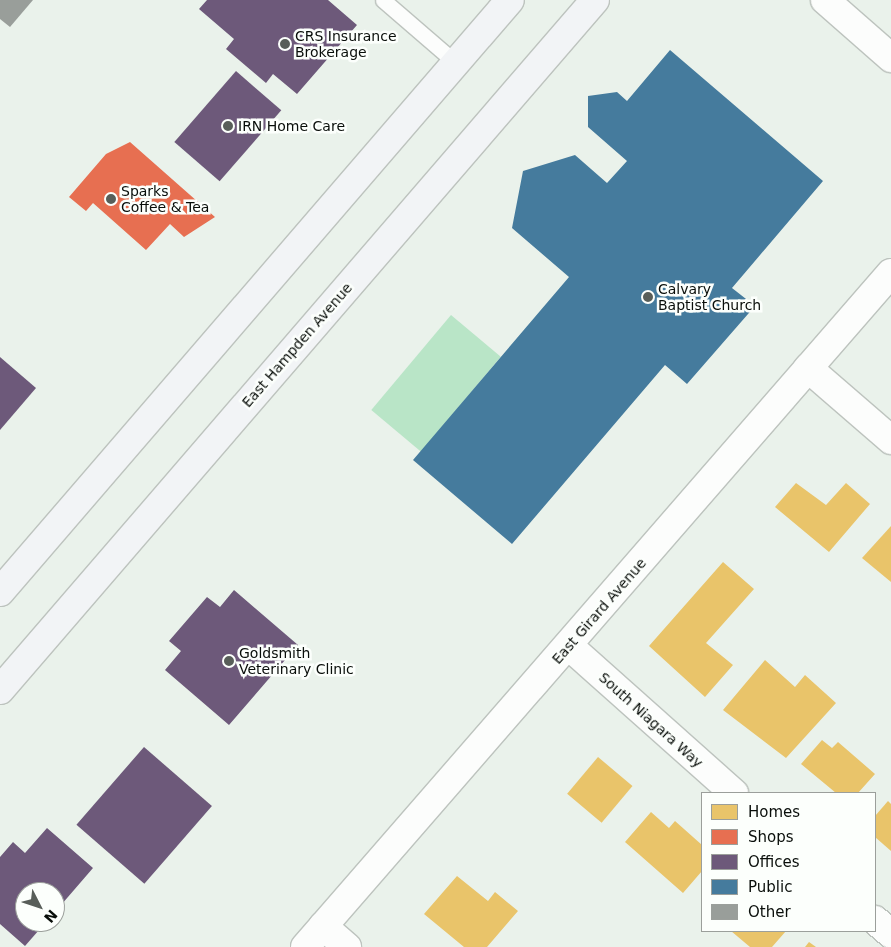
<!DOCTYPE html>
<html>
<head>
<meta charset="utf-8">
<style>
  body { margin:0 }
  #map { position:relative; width:891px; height:947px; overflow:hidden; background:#eaf2eb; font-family:"DejaVu Sans",sans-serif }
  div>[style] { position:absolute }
  .green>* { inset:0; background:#b9e5c7; transform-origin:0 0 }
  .homes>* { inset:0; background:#e9c46a; transform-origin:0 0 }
  .shops>* { inset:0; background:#e76f51 }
  .offices>* { inset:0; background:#6d597a; transform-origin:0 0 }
  .public>* { inset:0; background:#457b9d }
  .building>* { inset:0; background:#999e9a }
  .roads { filter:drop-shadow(1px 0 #bdc3be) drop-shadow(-1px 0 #bdc3be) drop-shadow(0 1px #bdc3be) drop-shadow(0 -1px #bdc3be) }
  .lane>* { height:15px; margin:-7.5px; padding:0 7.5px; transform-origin:7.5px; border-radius:7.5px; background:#fcfdfc }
  .street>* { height:28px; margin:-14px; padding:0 14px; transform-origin:14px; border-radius:14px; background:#fcfdfc }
  .secondary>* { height:28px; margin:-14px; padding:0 14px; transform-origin:14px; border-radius:14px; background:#fcfdfc }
  .primary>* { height:28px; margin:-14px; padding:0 14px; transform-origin:14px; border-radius:14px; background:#f2f4f6 }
  .dots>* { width:14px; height:14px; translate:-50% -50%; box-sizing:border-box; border:2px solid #fcfffc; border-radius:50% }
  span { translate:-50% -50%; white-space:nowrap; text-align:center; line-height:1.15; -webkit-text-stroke:5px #fcfffc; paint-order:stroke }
  .poi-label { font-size:14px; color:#090e0a }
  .left { translate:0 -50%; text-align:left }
  .street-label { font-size:14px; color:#090e0a }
  .legend { position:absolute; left:701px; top:792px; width:175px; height:140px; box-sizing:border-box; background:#fcfffc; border:1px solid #9b9f9b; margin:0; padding:6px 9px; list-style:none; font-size:15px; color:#090e0a }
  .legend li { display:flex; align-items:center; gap:10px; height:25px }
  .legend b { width:25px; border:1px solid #9b9f9b }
  .north { position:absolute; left:15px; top:882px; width:50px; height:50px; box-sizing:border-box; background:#fcfffc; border:1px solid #9b9f9b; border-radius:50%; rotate:131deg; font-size:14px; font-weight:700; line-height:20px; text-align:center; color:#090e0a }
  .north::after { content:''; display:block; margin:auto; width:18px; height:22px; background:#585e59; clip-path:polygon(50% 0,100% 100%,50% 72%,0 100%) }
</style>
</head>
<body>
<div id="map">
  <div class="green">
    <i style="left:451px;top:315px;width:65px;height:124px;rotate:40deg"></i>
  </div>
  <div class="homes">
    <i style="clip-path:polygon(796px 483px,826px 505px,846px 483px,870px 504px,829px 552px,775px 507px)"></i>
    <i style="clip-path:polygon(891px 526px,891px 582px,862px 558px)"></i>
    <i style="clip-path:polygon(723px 562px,754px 589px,706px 643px,733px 665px,705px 697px,649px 646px)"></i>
    <i style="clip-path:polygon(765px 660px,795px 687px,805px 675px,836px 703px,786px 758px,723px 710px)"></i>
    <i style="clip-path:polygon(822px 740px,832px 748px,838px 742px,875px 774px,858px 793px,836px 793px,801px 764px)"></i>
    <i style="left:598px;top:757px;width:45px;height:48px;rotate:40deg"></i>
    <i style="clip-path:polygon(888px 801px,891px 804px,891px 851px,875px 837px,875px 816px)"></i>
    <i style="clip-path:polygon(651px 812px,669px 828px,675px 821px,702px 845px,702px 871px,683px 893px,625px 842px)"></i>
    <i style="clip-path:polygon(457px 876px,488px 901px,495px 892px,518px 911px,487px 947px,464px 947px,424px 914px)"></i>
    <i style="clip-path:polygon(731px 931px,786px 931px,772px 947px,750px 947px)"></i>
    <i style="clip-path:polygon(809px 942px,816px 947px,805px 947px)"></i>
  </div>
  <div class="shops">
    <i style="clip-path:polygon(130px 142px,215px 217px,184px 237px,170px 224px,146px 250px,93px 203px,86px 211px,69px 197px,106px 154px)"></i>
  </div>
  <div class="offices">
    <i style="clip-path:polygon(207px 0,328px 0,357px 25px,297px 94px,273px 74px,266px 83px,226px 49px,234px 39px,199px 9px)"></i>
    <i style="left:236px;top:71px;width:60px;height:94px;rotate:41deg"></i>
    <i style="clip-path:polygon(0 357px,36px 388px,0 430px)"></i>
    <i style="clip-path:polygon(234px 590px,298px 645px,229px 725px,165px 670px,181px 651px,169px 641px,207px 597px,220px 607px)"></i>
    <i style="left:144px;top:747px;width:90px;height:103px;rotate:41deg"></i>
    <i style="clip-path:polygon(47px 828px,93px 868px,55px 912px,55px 892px,25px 892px,25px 922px,46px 922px,25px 946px,0 924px,0 857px,13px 842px,25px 853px)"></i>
  </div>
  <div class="public">
    <i style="clip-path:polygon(670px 50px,823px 181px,732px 288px,755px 306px,687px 384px,665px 365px,512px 544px,413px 460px,569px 277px,512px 228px,523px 171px,575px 155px,607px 183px,627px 161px,588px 127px,588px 96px,617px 92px,627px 101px)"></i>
  </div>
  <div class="building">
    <i style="clip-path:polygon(0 0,33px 0,10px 27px,0 19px)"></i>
  </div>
  <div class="roads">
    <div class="lane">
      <i style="left:383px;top:0;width:96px;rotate:40.8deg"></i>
    </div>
    <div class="street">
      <i style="left:808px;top:368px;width:110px;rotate:40.9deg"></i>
      <i style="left:569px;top:646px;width:221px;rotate:41.7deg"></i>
      <i style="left:875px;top:920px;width:21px;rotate:41deg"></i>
      <i style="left:323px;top:926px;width:32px;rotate:41deg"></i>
    </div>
    <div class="secondary">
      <i style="left:825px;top:0;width:88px;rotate:41.3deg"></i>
      <i style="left:305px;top:947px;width:893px;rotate:-49deg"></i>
    </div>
    <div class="primary">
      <i style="left:0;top:592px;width:781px;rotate:-49.26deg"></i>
      <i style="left:0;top:690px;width:911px;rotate:-49.23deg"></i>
    </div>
  </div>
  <div class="dots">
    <i style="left:285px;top:44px;background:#585e59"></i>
    <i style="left:228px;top:126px;background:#585e59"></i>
    <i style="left:111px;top:199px;background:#585e59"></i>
    <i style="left:648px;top:297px;background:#585e59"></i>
    <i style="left:229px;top:661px;background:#585e59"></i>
  </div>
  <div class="poi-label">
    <span class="left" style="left:295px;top:44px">CRS Insurance<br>Brokerage</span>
    <span class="left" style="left:238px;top:126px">IRN Home Care</span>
    <span class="left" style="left:121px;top:199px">Sparks<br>Coffee &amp; Tea</span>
    <span class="left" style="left:658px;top:297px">Calvary<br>Baptist Church</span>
    <span class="left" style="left:239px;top:661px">Goldsmith<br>Veterinary Clinic</span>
  </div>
  <div class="street-label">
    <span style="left:297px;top:345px;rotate:-49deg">East Hampden Avenue</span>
    <span style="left:599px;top:611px;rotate:-49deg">East Girard Avenue</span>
    <span style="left:651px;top:720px;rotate:42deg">South Niagara Way</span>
  </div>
  <ul class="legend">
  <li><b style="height:14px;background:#e9c46a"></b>Homes</li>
  <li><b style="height:14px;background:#e76f51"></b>Shops</li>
  <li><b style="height:14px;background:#6d597a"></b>Offices</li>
  <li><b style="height:14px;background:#457b9d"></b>Public</li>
  <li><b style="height:14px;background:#999e9a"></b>Other</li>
  </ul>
  <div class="north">N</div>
</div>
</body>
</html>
